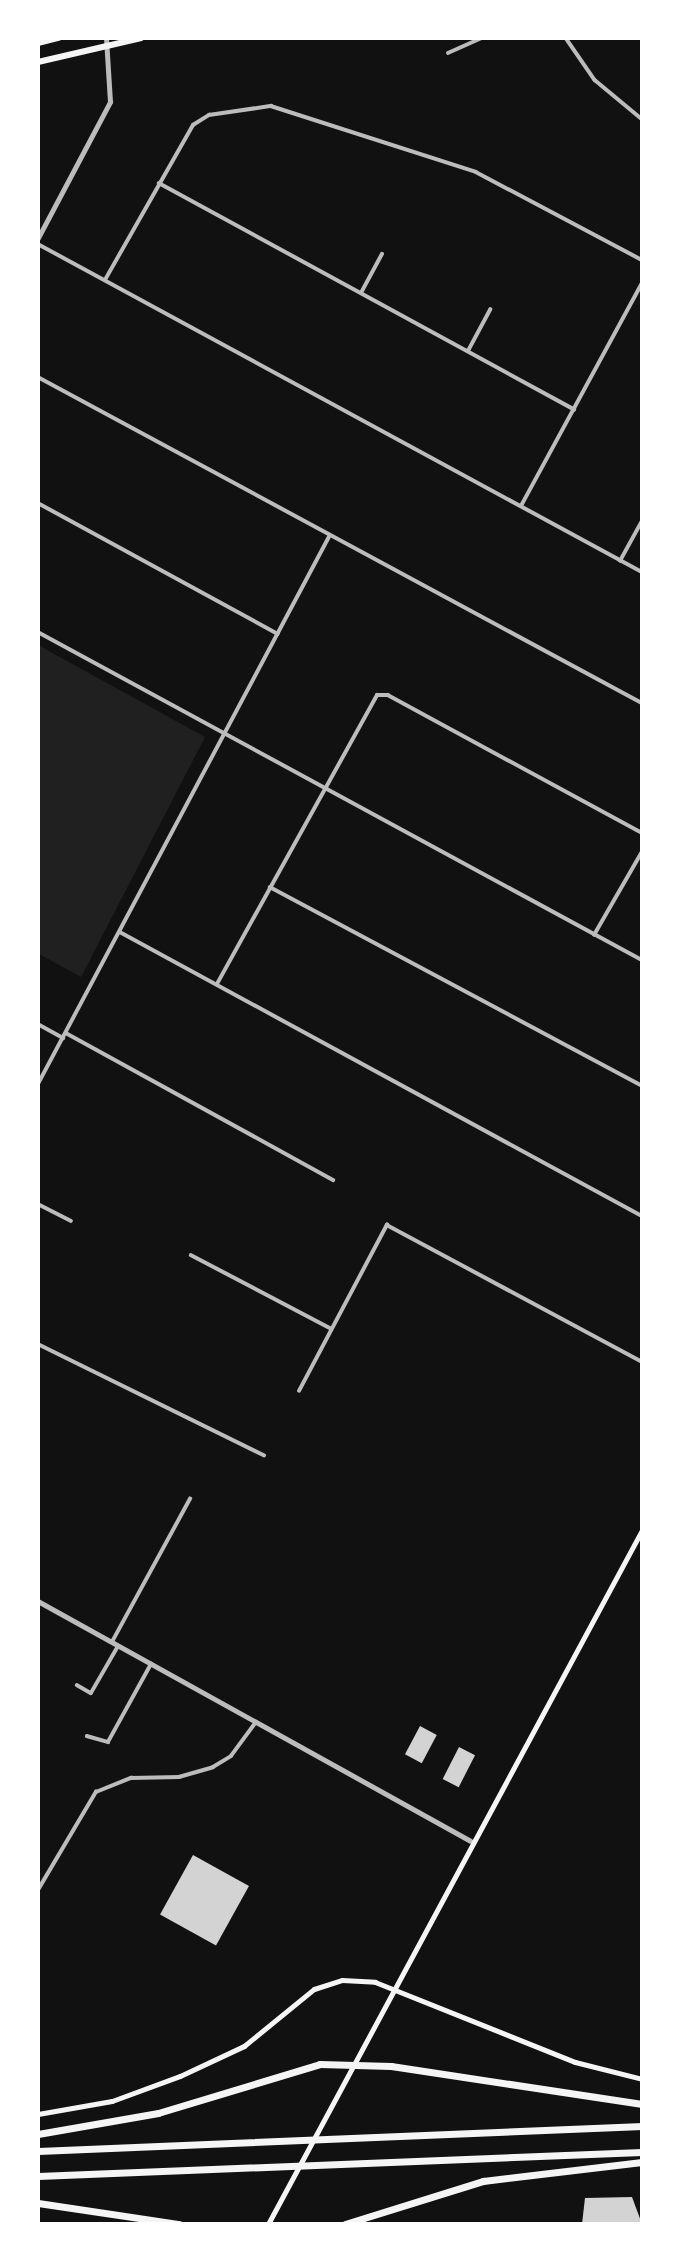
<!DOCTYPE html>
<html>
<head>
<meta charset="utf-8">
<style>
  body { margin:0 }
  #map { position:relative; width:680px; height:2262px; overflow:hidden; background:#111; font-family:"Space Grotesk",sans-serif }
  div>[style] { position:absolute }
  .green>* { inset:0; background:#202020 }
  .building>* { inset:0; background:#d3d3d3; transform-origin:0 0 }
  .minor>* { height:3.5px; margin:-1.75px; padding:0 1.75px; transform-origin:1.75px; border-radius:1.75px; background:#bcbcbc }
  .tertiary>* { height:4.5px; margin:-2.25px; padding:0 2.25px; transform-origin:2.25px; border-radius:2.25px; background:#bcbcbc }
  .secondary>* { height:5px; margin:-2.5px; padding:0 2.5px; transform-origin:2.5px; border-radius:2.5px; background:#f5f5f5 }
  .primary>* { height:6px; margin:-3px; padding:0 3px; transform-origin:3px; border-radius:3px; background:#f5f5f5 }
  .motorway>* { height:7px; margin:-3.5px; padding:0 3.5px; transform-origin:3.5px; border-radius:3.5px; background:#f5f5f5 }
  span { translate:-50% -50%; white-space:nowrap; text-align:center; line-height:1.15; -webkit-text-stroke:7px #fff; paint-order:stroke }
  .frame { position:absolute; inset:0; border:40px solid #fff; pointer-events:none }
</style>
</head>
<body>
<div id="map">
  <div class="green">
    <i style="clip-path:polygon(38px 645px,205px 737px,81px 977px,39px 954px)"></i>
  </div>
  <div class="building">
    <i style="left:420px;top:1726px;width:19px;height:32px;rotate:28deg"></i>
    <i style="left:459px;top:1747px;width:18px;height:36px;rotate:27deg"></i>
    <i style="left:193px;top:1855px;width:64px;height:68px;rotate:29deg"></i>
    <i style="clip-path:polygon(632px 2197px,642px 2224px,582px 2224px,585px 2198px)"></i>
  </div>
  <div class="minor">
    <i style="left:566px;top:38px;width:51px;rotate:55.4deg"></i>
    <i style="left:595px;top:80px;width:61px;rotate:39.7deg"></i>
    <i style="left:448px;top:53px;width:37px;rotate:-24deg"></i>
    <i style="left:159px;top:183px;width:473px;rotate:28.6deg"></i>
    <i style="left:38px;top:244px;width:687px;rotate:28.5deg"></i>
    <i style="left:105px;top:280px;width:178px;rotate:-60.4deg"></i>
    <i style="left:193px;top:125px;width:19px;rotate:-32deg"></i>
    <i style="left:209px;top:115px;width:63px;rotate:-8.3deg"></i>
    <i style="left:271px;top:106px;width:215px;rotate:17.8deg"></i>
    <i style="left:476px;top:172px;width:188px;rotate:27.9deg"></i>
    <i style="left:361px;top:293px;width:44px;rotate:-61.7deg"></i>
    <i style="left:468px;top:351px;width:47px;rotate:-61.8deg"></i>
    <i style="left:38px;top:377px;width:686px;rotate:28.36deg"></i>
    <i style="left:38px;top:503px;width:273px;rotate:28.6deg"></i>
    <i style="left:521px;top:506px;width:254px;rotate:-61.5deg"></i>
    <i style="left:620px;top:561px;width:46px;rotate:-61.2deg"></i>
    <i style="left:38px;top:632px;width:687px;rotate:28.5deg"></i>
    <i style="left:270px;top:887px;width:422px;rotate:28.1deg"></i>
    <i style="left:120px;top:932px;width:594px;rotate:28.55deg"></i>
    <i style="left:594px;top:935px;width:96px;rotate:-60deg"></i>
    <i style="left:217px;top:984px;width:330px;rotate:-61deg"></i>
    <i style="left:377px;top:695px;width:11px"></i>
    <i style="left:388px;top:695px;width:289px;rotate:28.5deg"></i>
    <i style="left:38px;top:1024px;width:29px;rotate:29deg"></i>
    <i style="left:66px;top:1033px;width:305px;rotate:28.8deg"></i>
    <i style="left:38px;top:1084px;width:620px;rotate:-61.99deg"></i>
    <i style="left:38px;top:1204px;width:37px;rotate:27deg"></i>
    <i style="left:191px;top:1255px;width:157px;rotate:27.7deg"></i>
    <i style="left:38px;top:1344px;width:252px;rotate:26.2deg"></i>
    <i style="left:299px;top:1391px;width:188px;rotate:-62.1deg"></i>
    <i style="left:387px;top:1225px;width:289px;rotate:28.2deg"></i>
    <i style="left:112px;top:1642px;width:163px;rotate:-61.4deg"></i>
    <i style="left:77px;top:1685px;width:16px;rotate:30deg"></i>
    <i style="left:91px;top:1693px;width:54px;rotate:-60.1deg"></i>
    <i style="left:87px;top:1736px;width:22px;rotate:16deg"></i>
    <i style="left:108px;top:1742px;width:89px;rotate:-61.1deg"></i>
    <i style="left:38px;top:1890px;width:114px;rotate:-59.4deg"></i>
    <i style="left:96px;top:1792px;width:38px;rotate:-22deg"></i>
    <i style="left:131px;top:1778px;width:48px;rotate:-1.2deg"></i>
    <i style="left:179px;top:1777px;width:35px;rotate:-16deg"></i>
    <i style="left:213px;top:1767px;width:21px;rotate:-31deg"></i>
    <i style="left:231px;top:1756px;width:42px;rotate:-53.7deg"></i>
  </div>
  <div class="tertiary">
    <i style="left:38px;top:238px;width:154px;rotate:-62.1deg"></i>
    <i style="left:110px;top:102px;width:64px;rotate:-93.6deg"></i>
    <i style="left:38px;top:1601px;width:494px;rotate:29deg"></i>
  </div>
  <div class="secondary">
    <i style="left:38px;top:2114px;width:75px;rotate:-10deg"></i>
    <i style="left:112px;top:2101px;width:72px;rotate:-20.2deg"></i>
    <i style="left:180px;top:2076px;width:71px;rotate:-25.1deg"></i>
    <i style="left:244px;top:2046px;width:90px;rotate:-39.2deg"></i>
    <i style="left:314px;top:1989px;width:29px;rotate:-18deg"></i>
    <i style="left:342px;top:1980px;width:33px;rotate:3deg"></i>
    <i style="left:375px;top:1982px;width:215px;rotate:21.8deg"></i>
    <i style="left:575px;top:2062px;width:69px;rotate:14.2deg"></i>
    <i style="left:268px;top:2224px;width:788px;rotate:-61.68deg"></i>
  </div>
  <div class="primary">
    <i style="left:38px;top:43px;width:21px;rotate:-14deg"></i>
    <i style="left:38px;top:62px;width:106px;rotate:-13.1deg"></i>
  </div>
  <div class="motorway">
    <i style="left:38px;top:2134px;width:122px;rotate:-9.9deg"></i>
    <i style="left:158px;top:2113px;width:169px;rotate:-16.8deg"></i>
    <i style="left:320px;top:2064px;width:71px;rotate:1.6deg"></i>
    <i style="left:391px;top:2066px;width:254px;rotate:8.6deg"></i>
    <i style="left:38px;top:2151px;width:605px;rotate:-2.37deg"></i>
    <i style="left:38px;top:2176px;width:604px;rotate:-2.28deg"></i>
    <i style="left:38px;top:2203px;width:143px;rotate:8.5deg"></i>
    <i style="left:345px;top:2224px;width:145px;rotate:-17.3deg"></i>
    <i style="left:483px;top:2181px;width:160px;rotate:-6.8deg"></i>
  </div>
  <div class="frame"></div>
</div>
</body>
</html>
